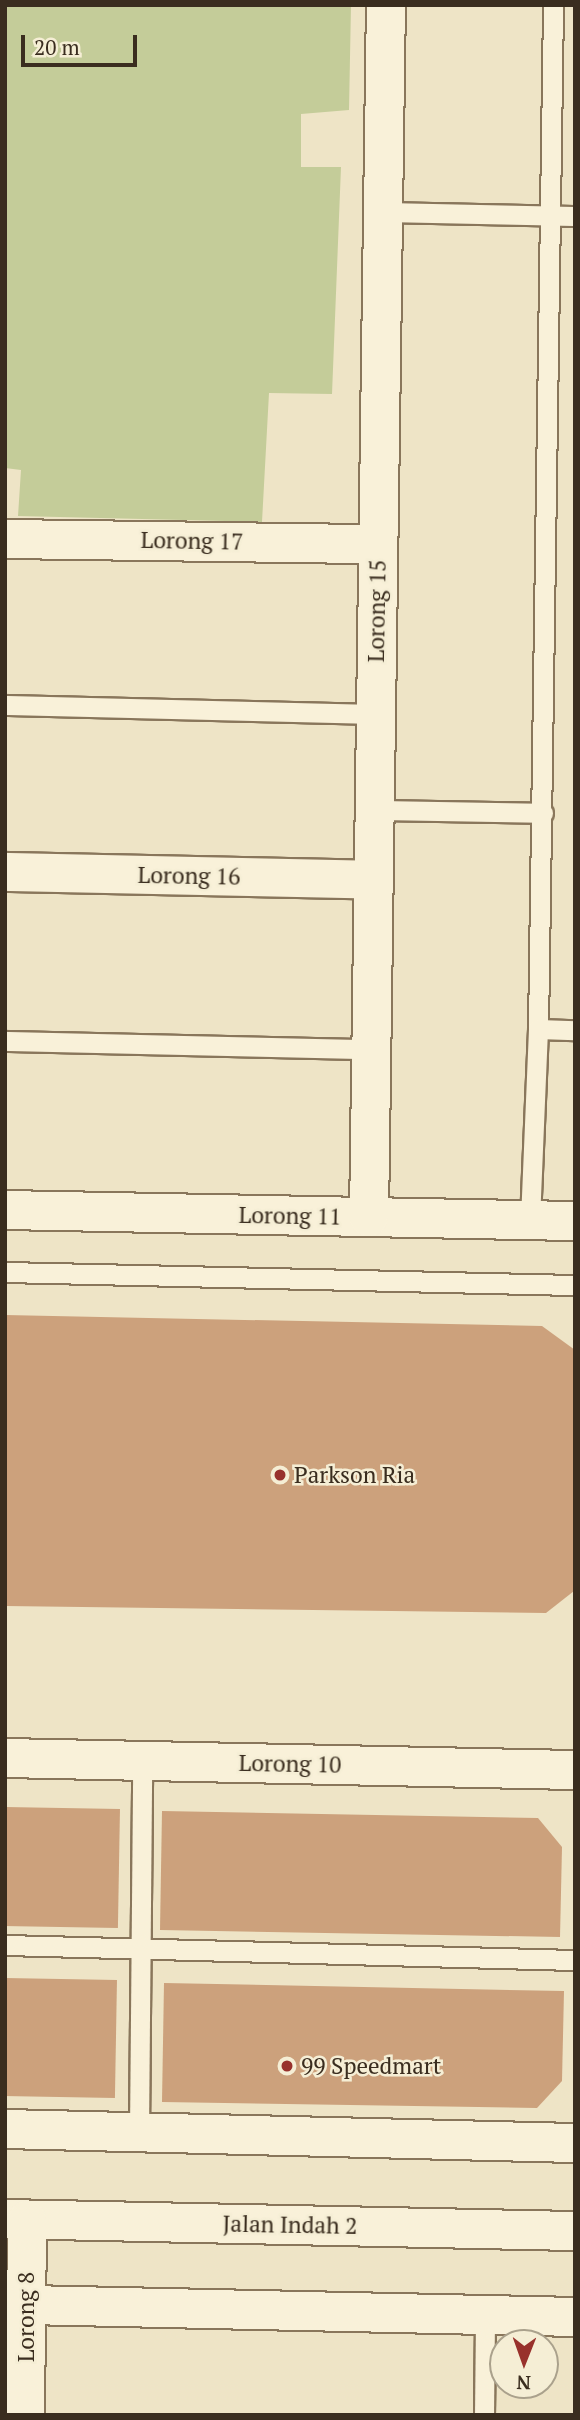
<!DOCTYPE html>
<html>
<head>
<meta charset="utf-8">
<style>
  body { margin:0 }
  #map { position:relative; width:580px; height:2420px; overflow:hidden; background:#eee4c6; font-family:"PT Serif",serif }
  div>[style] { position:absolute }
  .green>* { inset:0; background:#c4cc99 }
  .building>* { inset:0; background:#cca17c; transform-origin:0 0 }
  .roads { filter:drop-shadow(2px 0 #89765b) drop-shadow(-2px 0 #89765b) drop-shadow(0 2px #89765b) drop-shadow(0 -2px #89765b) }
  .service>* { height:19px; margin:-9.5px; padding:0 9.5px; transform-origin:9.5px; border-radius:9.5px; background:#f9f1d9 }
  .minor>* { height:38px; margin:-19px; padding:0 19px; transform-origin:19px; border-radius:19px; background:#f9f1d9 }
  .dots>* { width:19px; height:19px; translate:-50% -50%; box-sizing:border-box; border:4px solid #f5eed5; border-radius:50% }
  span { translate:-50% -50%; white-space:nowrap; text-align:center; line-height:1.15; -webkit-text-stroke:5px #f5eed5; paint-order:stroke }
  .street-label { font-size:23px; color:#3a2d1f }
  .poi-label { font-size:23px; color:#3a2d1f }
  .left { translate:0 -50%; text-align:left }
  .frame { position:absolute; inset:0; border:7px solid #3a2d1f; pointer-events:none }
  .north { position:absolute; left:489px; top:2329px; width:70px; height:70px; box-sizing:border-box; background:#f5eed5; border:2px solid #aaa18c; border-radius:50%; rotate:181deg; font-size:19px; font-weight:700; line-height:28px; text-align:center; color:#3a2d1f }
  .north::after { content:''; display:block; margin:auto; width:24px; height:32px; background:#98312c; clip-path:polygon(50% 0,100% 100%,50% 72%,0 100%) }
  .scale { position:absolute; left:21px; top:35px; width:116px; height:32px; box-sizing:border-box; border:4px solid #3a2d1f; border-top:0; padding-left:9px; font-size:21px; line-height:24px; white-space:nowrap; color:#3a2d1f; -webkit-text-stroke:5px #f5eed5; paint-order:stroke }
</style>
</head>
<body>
<div id="map">
  <div class="green">
    <i style="clip-path:polygon(5px 5px,351px 5px,349px 110px,301px 114px,301px 167px,341px 167px,332px 394px,269px 393px,262px 522px,18px 516px,21px 470px,5px 468px)"></i>
  </div>
  <div class="building">
    <i style="clip-path:polygon(5px 1315px,542px 1326px,575px 1350px,574px 1591px,546px 1613px,5px 1606px)"></i>
    <i style="left:5px;top:1807px;width:115px;height:119px;rotate:1deg"></i>
    <i style="clip-path:polygon(162px 1811px,538px 1818px,562px 1847px,560px 1937px,160px 1930px)"></i>
    <i style="left:5px;top:1978px;width:112px;height:118px;rotate:1deg"></i>
    <i style="clip-path:polygon(164px 1983px,564px 1991px,562px 2081px,537px 2108px,162px 2102px)"></i>
  </div>
  <div class="roads">
    <div class="service">
      <i style="left:383px;top:212px;width:192px;rotate:1.2deg"></i>
      <i style="left:5px;top:705px;width:371px;rotate:1.4deg"></i>
      <i style="left:375px;top:810px;width:168px;rotate:1deg"></i>
      <i style="left:538px;top:1029px;width:1024px;rotate:-89.16deg"></i>
      <i style="left:5px;top:1041px;width:366px;rotate:1.3deg"></i>
      <i style="left:530px;top:1220px;width:191px;rotate:-87.6deg"></i>
      <i style="left:538px;top:1029px;width:37px;rotate:2deg"></i>
      <i style="left:5px;top:1272px;width:570px;rotate:1.31deg"></i>
      <i style="left:5px;top:1945px;width:570px;rotate:1.51deg"></i>
      <i style="left:139px;top:2133px;width:372px;rotate:-89.5deg"></i>
      <i style="left:484px;top:2415px;width:100px;rotate:-89.4deg"></i>
    </div>
    <div class="minor">
      <i style="left:5px;top:539px;width:373px;rotate:0.8deg"></i>
      <i style="left:5px;top:872px;width:369px;rotate:1.2deg"></i>
      <i style="left:5px;top:1210px;width:570px;rotate:1.11deg"></i>
      <i style="left:369px;top:1217px;width:1212px;rotate:-89.2deg"></i>
      <i style="left:5px;top:1758px;width:570px;rotate:1.21deg"></i>
      <i style="left:5px;top:2129px;width:570px;rotate:1.41deg"></i>
      <i style="left:5px;top:2219px;width:570px;rotate:1.21deg"></i>
      <i style="left:27px;top:2305px;width:548px;rotate:1.25deg"></i>
      <i style="left:25px;top:2415px;width:195px;rotate:-89.4deg"></i>
    </div>
  </div>
  <div class="dots">
    <i style="left:280px;top:1475px;background:#98312c"></i>
    <i style="left:287px;top:2066px;background:#98312c"></i>
  </div>
  <div class="street-label">
    <span style="left:192px;top:541px;rotate:1deg">Lorong 17</span>
    <span style="left:377px;top:611px;rotate:-89deg">Lorong 15</span>
    <span style="left:189px;top:876px;rotate:1deg">Lorong 16</span>
    <span style="left:290px;top:1216px;rotate:1deg">Lorong 11</span>
    <span style="left:290px;top:1764px;rotate:1deg">Lorong 10</span>
    <span style="left:290px;top:2225px;rotate:1deg">Jalan Indah 2</span>
    <span style="left:26px;top:2317px;rotate:-90deg">Lorong 8</span>
  </div>
  <div class="poi-label">
    <span class="left" style="left:294px;top:1475px">Parkson Ria</span>
    <span class="left" style="left:301px;top:2066px">99 Speedmart</span>
  </div>
  <div class="frame"></div>
  <div class="north">N</div>
  <div class="scale">20 m</div>
</div>
</body>
</html>
